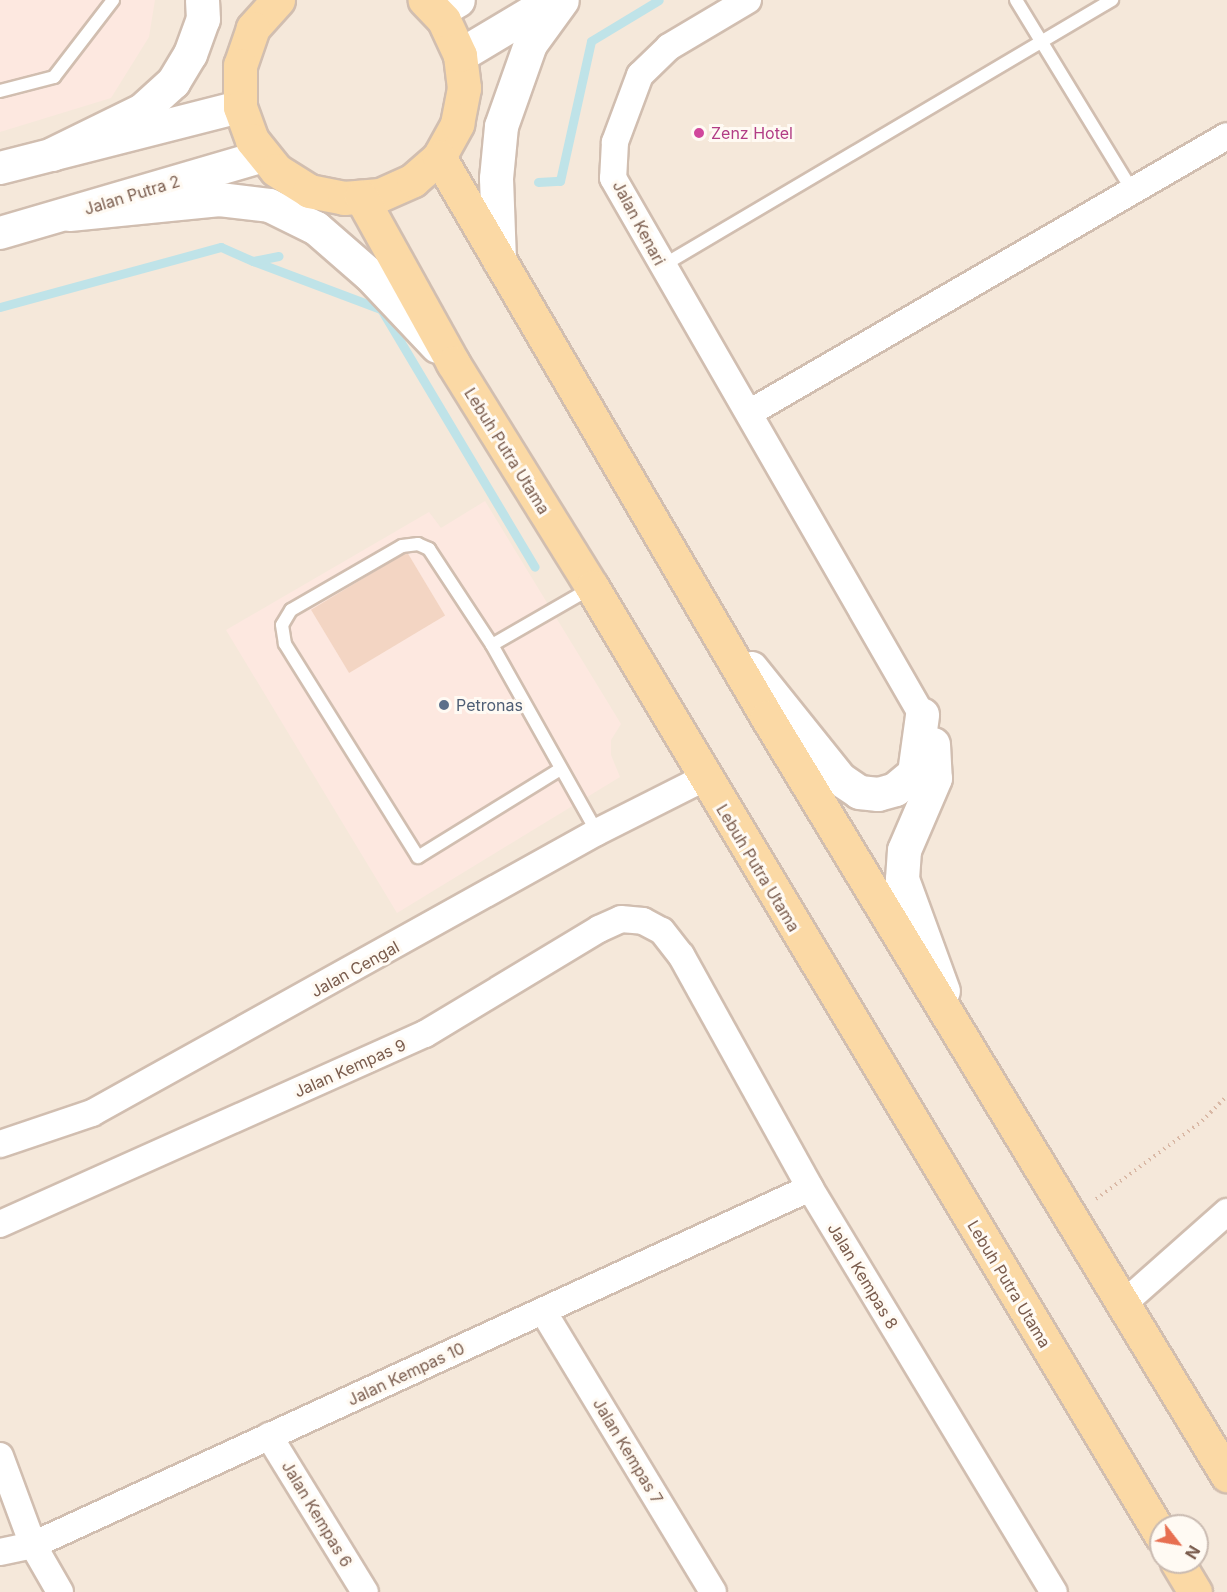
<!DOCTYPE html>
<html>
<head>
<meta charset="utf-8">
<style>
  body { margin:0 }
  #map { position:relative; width:1227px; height:1592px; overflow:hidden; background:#fdf6ec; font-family:Inter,sans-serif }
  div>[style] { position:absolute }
  .residential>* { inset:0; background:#f5e8da }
  .commercial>* { inset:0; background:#fde8e0 }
  .stream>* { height:9px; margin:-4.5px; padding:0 4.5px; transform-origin:4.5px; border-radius:4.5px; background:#bfe3e8 }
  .building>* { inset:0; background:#f3d5c3; transform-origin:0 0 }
  .path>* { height:4px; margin-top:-2px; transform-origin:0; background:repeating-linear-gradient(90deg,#d9b8a5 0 1.5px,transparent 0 6px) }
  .roads { filter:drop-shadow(2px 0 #d1beb0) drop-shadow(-2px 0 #d1beb0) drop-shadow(0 2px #d1beb0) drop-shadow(0 -2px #d1beb0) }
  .service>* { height:12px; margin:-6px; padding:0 6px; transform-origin:6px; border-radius:6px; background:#fff }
  .minor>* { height:26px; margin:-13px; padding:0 13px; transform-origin:13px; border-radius:13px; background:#fff }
  .tertiary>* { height:32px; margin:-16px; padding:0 16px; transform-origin:16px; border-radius:16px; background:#fff }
  .secondary>* { height:33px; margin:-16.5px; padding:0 16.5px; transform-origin:16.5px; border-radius:16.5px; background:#fff }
  .primary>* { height:33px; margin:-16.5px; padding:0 16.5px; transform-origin:16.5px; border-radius:16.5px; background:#fbd9a5 }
  .dots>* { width:16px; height:16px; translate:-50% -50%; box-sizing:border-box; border:3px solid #fffaf3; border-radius:50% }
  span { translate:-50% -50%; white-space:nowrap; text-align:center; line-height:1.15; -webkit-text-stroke:6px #fffaf3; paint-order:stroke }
  .hotel-label { font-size:16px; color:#b23c85 }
  .left { translate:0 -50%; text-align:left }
  .street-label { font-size:16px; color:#7a5c4d }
  .service-label { font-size:16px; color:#4e5e75 }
  .north { position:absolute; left:1149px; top:1514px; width:60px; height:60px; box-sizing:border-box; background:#fffaf3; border:2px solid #cabbb1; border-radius:50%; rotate:121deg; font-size:16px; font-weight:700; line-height:24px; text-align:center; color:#7a5c4d }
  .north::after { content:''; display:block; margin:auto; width:21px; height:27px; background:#e76f51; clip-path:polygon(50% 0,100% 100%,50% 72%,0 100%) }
</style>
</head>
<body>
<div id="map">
  <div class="residential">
    <i style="clip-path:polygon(evenodd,0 0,1227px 0,1227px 1592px,0 1592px,0 0,1161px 1526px,1197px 1526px,1197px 1562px,1161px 1562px,1161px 1526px)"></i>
  </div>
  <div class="commercial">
    <i style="clip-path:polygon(0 0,155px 0,149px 37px,111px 98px,0 132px)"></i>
    <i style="clip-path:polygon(485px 501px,621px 724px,611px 740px,611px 755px,620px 777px,397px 913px,226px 630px,429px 512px,441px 528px)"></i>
  </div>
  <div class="stream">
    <i style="left:538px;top:182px;width:22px;rotate:-3deg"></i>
    <i style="left:560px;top:181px;width:143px;rotate:-77.5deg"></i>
    <i style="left:591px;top:41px;width:79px;rotate:-31.1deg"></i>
    <i style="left:253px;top:261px;width:137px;rotate:20.6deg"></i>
    <i style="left:381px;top:309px;width:300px;rotate:59.2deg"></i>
    <i style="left:0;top:307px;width:229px;rotate:-15.2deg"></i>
    <i style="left:221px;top:247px;width:35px;rotate:24deg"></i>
    <i style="left:253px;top:261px;width:26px;rotate:-11deg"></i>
  </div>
  <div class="building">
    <i style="left:407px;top:552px;width:74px;height:112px;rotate:59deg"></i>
  </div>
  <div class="path">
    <i style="left:1096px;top:1199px;width:132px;rotate:-36.3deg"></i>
    <i style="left:1202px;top:1121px;width:35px;rotate:-45deg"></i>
  </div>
  <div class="roads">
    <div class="service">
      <i style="left:1016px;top:0;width:225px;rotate:58.6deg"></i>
      <i style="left:0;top:91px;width:56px;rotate:-14.5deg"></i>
      <i style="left:54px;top:77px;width:97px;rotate:-52.5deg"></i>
      <i style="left:662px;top:266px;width:523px;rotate:-30.59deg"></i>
      <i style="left:591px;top:588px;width:114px;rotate:150.1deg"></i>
      <i style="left:492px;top:645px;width:214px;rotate:60.7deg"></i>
      <i style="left:492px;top:645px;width:115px;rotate:-123.3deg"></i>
      <i style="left:429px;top:549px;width:12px;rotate:-156deg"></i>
      <i style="left:418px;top:544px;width:16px;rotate:173deg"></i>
      <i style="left:402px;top:546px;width:128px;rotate:150deg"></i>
      <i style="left:291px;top:610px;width:17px;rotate:121deg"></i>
      <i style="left:282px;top:625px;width:19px;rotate:81deg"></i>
      <i style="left:285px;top:644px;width:251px;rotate:58deg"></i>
      <i style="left:418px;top:857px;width:166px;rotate:-31.7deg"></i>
    </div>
    <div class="minor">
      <i style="left:748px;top:0;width:92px;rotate:149.3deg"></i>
      <i style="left:669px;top:47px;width:40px;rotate:136deg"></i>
      <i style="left:640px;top:75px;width:72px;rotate:110.5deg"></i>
      <i style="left:615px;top:142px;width:36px;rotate:93deg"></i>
      <i style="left:613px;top:178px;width:620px;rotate:60.08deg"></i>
      <i style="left:749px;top:413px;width:552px;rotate:-30.09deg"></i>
      <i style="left:0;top:1144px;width:97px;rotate:-18.6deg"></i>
      <i style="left:92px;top:1113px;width:578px;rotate:-29.09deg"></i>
      <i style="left:597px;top:832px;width:120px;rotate:-26.8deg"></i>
      <i style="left:0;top:1224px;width:466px;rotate:-24.1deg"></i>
      <i style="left:425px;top:1034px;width:203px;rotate:-31.1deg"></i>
      <i style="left:599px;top:929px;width:24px;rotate:-24deg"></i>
      <i style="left:621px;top:919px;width:22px;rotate:5deg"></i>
      <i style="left:643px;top:921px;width:21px;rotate:28deg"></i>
      <i style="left:662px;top:931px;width:31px;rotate:52deg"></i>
      <i style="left:681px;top:955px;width:266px;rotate:61deg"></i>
      <i style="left:810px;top:1188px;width:472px;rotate:58.9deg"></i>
      <i style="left:1123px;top:1304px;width:139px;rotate:-41.5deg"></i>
      <i style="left:543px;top:1311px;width:328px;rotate:58.8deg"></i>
      <i style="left:269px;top:1436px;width:183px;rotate:58.4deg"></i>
      <i style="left:0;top:1456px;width:95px;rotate:69.7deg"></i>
      <i style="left:33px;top:1545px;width:54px;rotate:60.1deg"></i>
      <i style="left:0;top:1552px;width:34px;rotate:-12deg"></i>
      <i style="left:33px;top:1545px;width:855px;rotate:-24.68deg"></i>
    </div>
    <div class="tertiary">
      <i style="left:0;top:168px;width:248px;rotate:-14.3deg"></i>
      <i style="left:0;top:233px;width:275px;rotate:-16.3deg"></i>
    </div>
    <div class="secondary">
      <i style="left:437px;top:12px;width:24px;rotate:-30deg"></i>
      <i style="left:460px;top:55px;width:107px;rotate:-30.9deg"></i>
      <i style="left:52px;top:154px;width:100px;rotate:-26.1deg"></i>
      <i style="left:142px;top:110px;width:42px;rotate:-42.1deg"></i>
      <i style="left:173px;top:82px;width:33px;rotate:-59deg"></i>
      <i style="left:190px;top:54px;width:37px;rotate:-70deg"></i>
      <i style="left:203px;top:19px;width:19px;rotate:-93deg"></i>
      <i style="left:69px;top:214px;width:151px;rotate:-5.7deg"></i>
      <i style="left:219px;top:199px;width:50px;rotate:6.8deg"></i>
      <i style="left:269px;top:205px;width:52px;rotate:26.1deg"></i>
      <i style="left:316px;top:228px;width:70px;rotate:41deg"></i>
      <i style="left:369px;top:274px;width:99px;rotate:46.6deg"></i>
      <i style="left:499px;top:260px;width:82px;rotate:-92.1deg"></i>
      <i style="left:496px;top:178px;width:52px;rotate:-84.5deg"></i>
      <i style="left:501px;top:126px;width:87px;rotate:-70.5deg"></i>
      <i style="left:530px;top:44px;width:54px;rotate:-54deg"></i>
      <i style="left:751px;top:668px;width:142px;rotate:51.3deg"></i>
      <i style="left:840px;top:779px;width:23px;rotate:34deg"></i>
      <i style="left:859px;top:792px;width:19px;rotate:6deg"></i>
      <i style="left:878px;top:794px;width:18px;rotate:-16deg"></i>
      <i style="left:895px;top:789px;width:25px;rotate:-40deg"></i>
      <i style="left:914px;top:773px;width:59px;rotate:-82.1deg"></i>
      <i style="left:933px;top:744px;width:34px;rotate:87deg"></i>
      <i style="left:935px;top:778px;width:78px;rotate:113.3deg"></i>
      <i style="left:904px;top:850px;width:29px;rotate:94deg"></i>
      <i style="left:902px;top:879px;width:119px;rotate:69.9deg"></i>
    </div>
    <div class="primary">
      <i style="left:278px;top:0;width:38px;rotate:132deg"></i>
      <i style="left:253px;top:28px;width:39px;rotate:109deg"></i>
      <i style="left:240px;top:65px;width:42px;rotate:90deg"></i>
      <i style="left:240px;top:107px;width:35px;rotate:70deg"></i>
      <i style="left:252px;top:140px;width:38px;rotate:51deg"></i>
      <i style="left:276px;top:170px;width:39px;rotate:32deg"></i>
      <i style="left:309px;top:191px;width:36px;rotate:11deg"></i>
      <i style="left:344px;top:198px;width:36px;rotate:-5deg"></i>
      <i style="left:380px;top:195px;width:36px;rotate:-24deg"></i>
      <i style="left:413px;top:180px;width:35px;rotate:-41deg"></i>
      <i style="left:439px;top:157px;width:38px;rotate:-61deg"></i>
      <i style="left:457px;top:124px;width:37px;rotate:-79deg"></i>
      <i style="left:464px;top:88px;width:33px;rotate:-97deg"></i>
      <i style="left:460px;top:55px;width:38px;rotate:-115deg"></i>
      <i style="left:444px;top:20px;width:28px;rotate:-134deg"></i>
      <i style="left:439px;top:157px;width:649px;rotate:59.64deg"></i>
      <i style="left:767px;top:717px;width:887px;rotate:58.75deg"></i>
      <i style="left:361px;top:197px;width:190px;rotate:61deg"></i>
      <i style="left:453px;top:363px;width:264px;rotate:58.2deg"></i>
      <i style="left:592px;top:587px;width:1106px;rotate:59.03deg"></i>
      <i style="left:1177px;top:1562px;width:35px;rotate:59deg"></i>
    </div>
  </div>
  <div class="dots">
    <i style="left:699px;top:133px;background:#d1479c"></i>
    <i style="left:444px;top:705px;background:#5c6f8a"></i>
  </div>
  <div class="hotel-label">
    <span class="left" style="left:711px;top:133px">Zenz Hotel</span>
  </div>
  <div class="street-label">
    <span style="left:132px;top:195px;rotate:-17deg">Jalan Putra 2</span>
    <span style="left:639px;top:223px;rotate:62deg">Jalan Kenari</span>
    <span style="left:507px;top:451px;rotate:58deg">Lebuh Putra Utama</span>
    <span style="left:758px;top:868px;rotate:59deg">Lebuh Putra Utama</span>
    <span style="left:355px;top:969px;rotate:-29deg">Jalan Cengal</span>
    <span style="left:350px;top:1068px;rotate:-24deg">Jalan Kempas 9</span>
    <span style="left:863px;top:1276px;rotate:59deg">Jalan Kempas 8</span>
    <span style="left:1009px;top:1284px;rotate:59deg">Lebuh Putra Utama</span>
    <span style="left:406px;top:1374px;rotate:-25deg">Jalan Kempas 10</span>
    <span style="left:628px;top:1451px;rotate:59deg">Jalan Kempas 7</span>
    <span style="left:317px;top:1514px;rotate:59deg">Jalan Kempas 6</span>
  </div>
  <div class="service-label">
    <span class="left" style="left:456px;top:705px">Petronas</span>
  </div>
  <div class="north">N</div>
</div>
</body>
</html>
